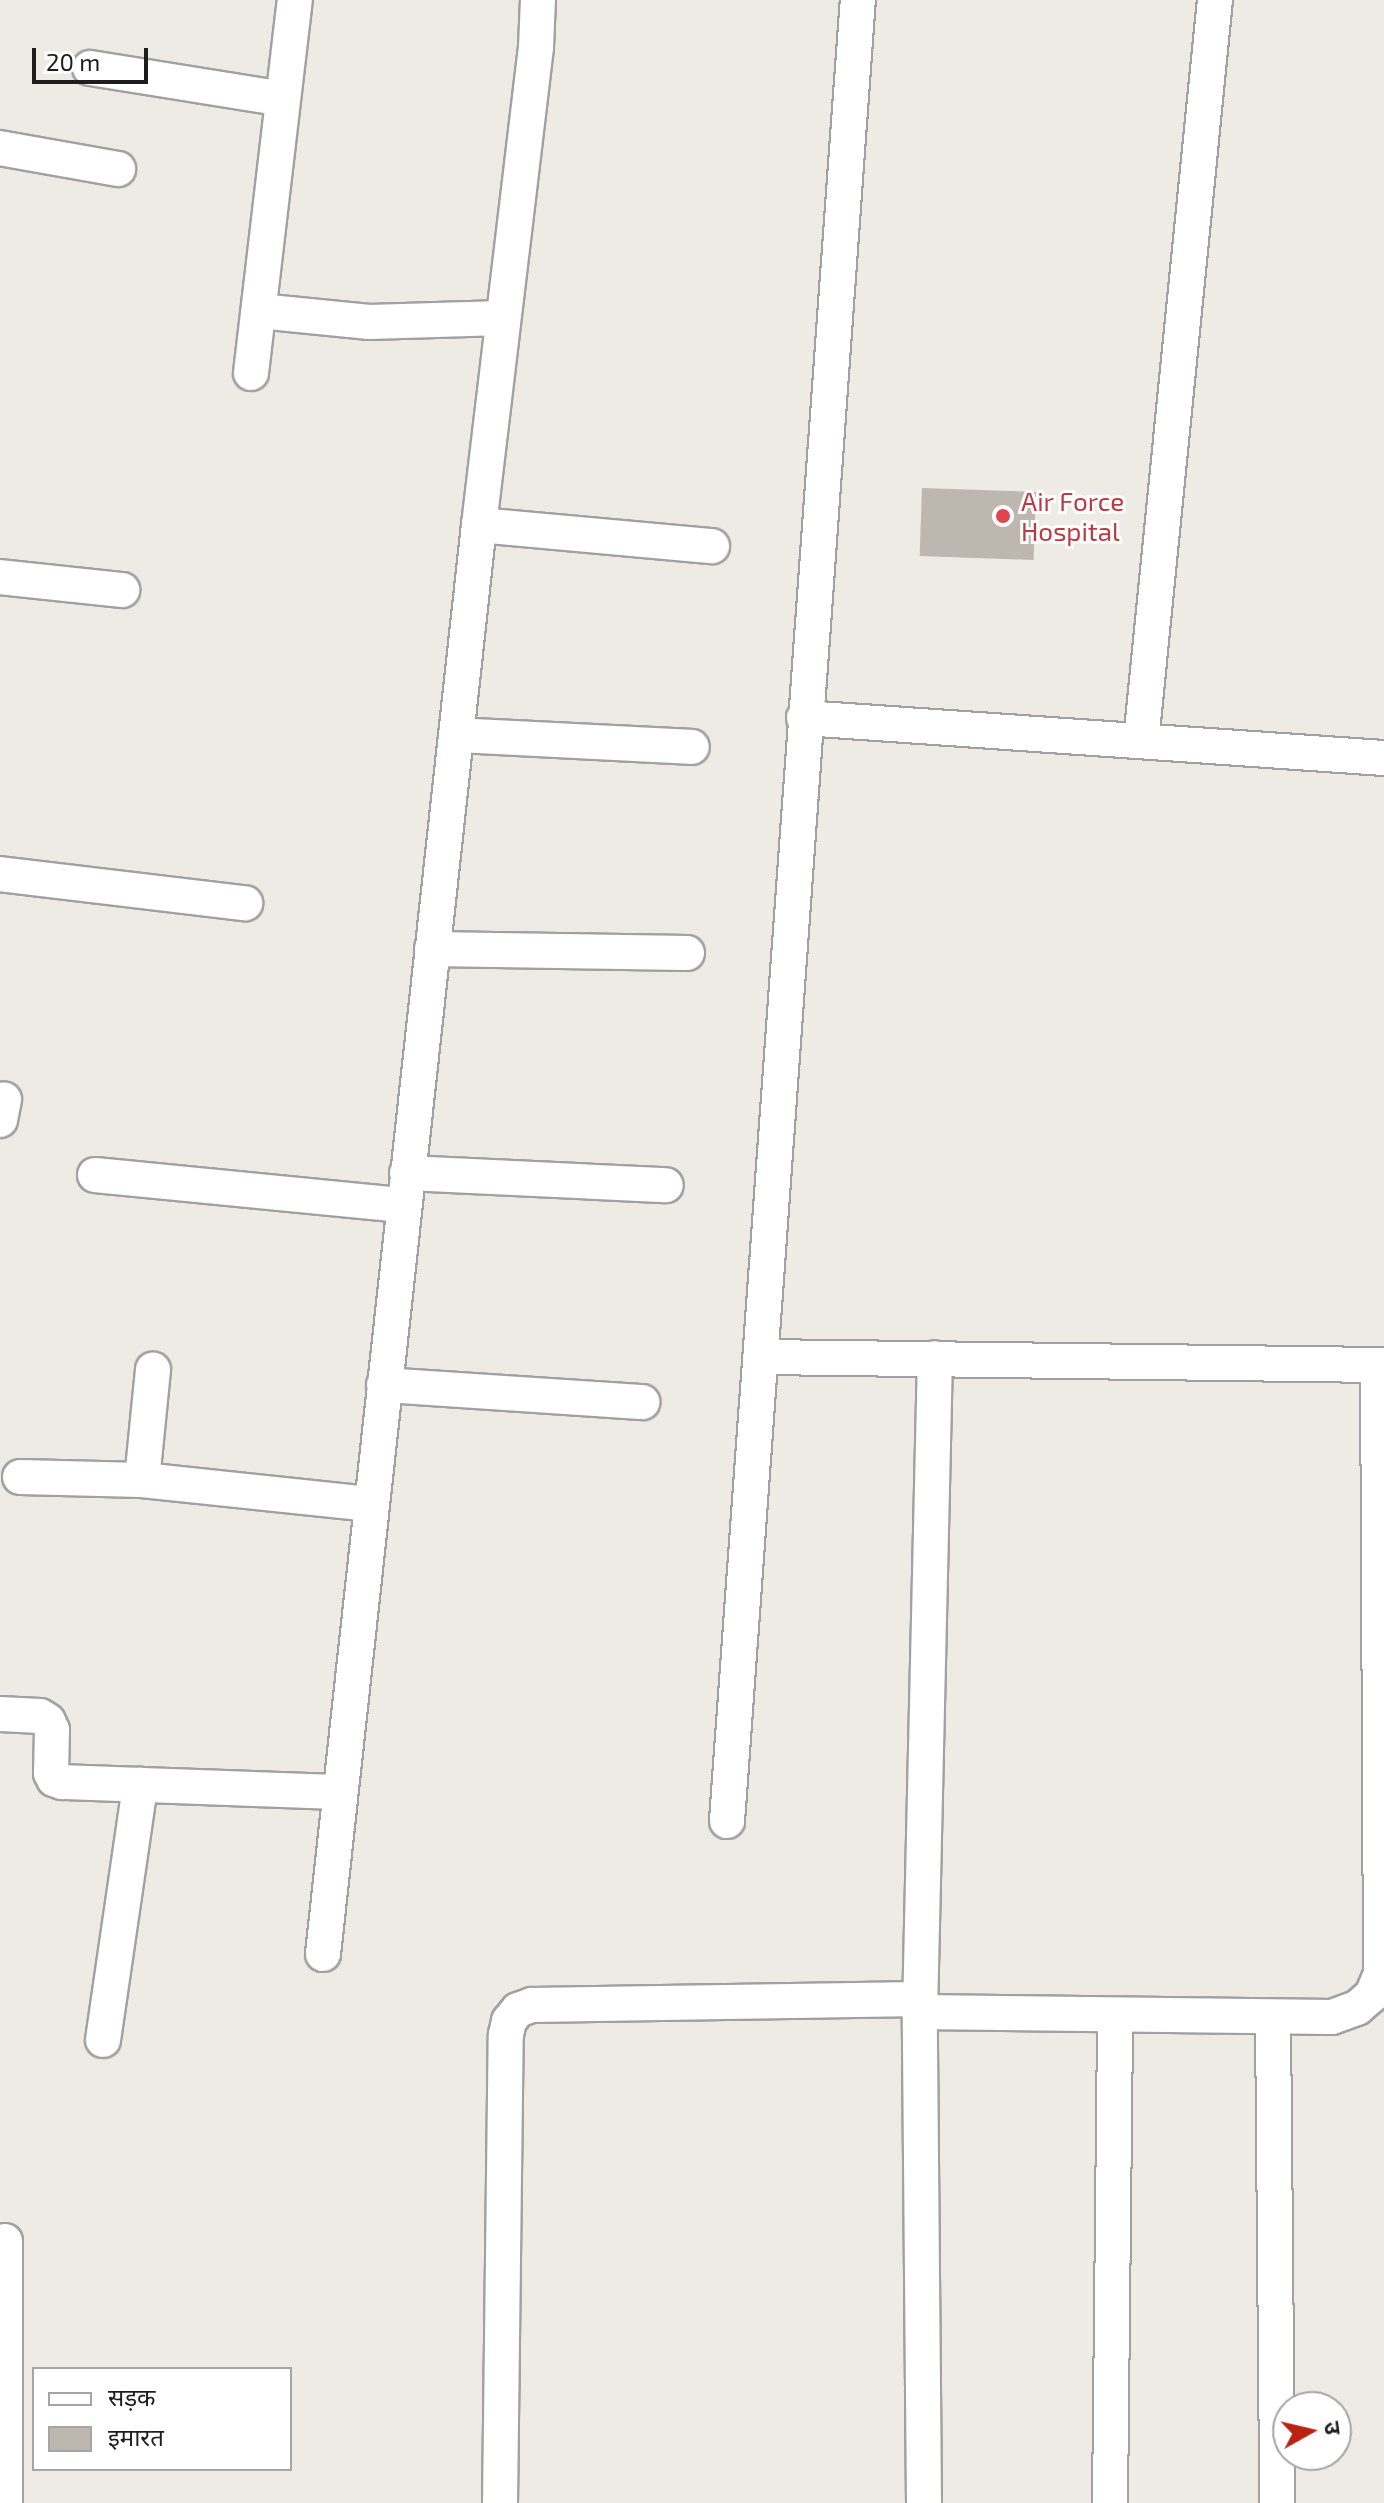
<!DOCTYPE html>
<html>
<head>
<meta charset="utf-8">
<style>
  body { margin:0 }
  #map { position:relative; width:1384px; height:2503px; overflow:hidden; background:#edebe3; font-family:"Exo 2","Noto Sans Devanagari",sans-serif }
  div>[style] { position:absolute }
  .building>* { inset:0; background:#bdb7b0; transform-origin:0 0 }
  .roads { filter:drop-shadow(2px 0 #a1a1a1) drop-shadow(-2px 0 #a1a1a1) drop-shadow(0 2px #a1a1a1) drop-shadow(0 -2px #a1a1a1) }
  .street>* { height:34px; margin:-17px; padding:0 17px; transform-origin:17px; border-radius:17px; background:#fff }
  .dots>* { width:22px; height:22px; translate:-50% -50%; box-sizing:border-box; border:4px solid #fff; border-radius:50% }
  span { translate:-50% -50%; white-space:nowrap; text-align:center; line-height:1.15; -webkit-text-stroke:6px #fff; paint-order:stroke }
  .health-label { font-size:26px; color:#be3a42 }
  .left { translate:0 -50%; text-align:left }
  .legend { position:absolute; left:32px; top:2367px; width:260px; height:104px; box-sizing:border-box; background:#fff; border:2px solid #a5a5a5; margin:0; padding:10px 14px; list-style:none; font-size:24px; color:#1d1d1d }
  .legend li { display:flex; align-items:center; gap:16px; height:40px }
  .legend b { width:40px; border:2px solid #a5a5a5 }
  .north { position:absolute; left:1272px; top:2391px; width:80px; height:80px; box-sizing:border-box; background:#fff; border:2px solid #a5a5a5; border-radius:50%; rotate:82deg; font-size:22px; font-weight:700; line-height:32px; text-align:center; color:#1d1d1d }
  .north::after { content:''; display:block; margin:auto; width:28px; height:36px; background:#b92410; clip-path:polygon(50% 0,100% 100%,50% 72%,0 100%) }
  .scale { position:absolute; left:32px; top:48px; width:116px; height:36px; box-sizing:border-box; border:4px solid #1d1d1d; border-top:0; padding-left:10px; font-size:24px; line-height:28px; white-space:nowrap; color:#1d1d1d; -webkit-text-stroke:6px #fff; paint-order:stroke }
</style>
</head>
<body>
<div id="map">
  <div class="building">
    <i style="left:922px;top:488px;width:114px;height:68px;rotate:2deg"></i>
  </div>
  <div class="roads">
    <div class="street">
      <i style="left:90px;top:68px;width:195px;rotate:9.1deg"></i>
      <i style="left:0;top:148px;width:120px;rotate:10.1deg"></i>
      <i style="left:259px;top:311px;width:111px;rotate:5.7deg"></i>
      <i style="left:369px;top:322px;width:134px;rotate:-1.7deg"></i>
      <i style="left:251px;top:373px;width:376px;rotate:-83.3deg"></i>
      <i style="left:479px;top:525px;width:234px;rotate:5.2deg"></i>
      <i style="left:0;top:577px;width:123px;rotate:6.1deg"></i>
      <i style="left:804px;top:718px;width:581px;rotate:3.95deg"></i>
      <i style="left:456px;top:735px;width:236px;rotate:2.9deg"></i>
      <i style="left:1141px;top:741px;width:745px;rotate:-84.3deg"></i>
      <i style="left:0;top:874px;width:247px;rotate:6.8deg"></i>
      <i style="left:432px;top:949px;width:255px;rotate:0.9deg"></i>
      <i style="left:0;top:1120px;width:21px;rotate:-79deg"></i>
      <i style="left:407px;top:1173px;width:259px;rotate:2.7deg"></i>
      <i style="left:95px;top:1175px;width:309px;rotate:5.6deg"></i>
      <i style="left:761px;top:1357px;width:623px;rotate:0.74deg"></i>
      <i style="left:384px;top:1385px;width:259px;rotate:3.8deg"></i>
      <i style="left:20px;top:1477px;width:122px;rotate:1.4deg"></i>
      <i style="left:142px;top:1480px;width:230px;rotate:6deg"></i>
      <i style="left:142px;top:1480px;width:111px;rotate:-84.3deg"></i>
      <i style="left:0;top:1714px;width:40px;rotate:2.9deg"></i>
      <i style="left:40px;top:1716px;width:9px;rotate:32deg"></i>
      <i style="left:48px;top:1721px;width:10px;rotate:66deg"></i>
      <i style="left:52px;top:1730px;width:43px;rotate:91.3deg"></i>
      <i style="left:51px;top:1773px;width:7px;rotate:63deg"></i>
      <i style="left:54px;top:1779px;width:9px;rotate:21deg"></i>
      <i style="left:62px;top:1782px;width:278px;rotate:2.1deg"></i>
      <i style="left:727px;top:1821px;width:1826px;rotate:-85.89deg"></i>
      <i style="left:323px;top:1954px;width:1437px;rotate:-83.77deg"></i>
      <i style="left:479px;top:525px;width:481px;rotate:-83.2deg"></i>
      <i style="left:536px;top:47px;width:47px;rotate:-87.6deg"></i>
      <i style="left:920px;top:2012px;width:412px;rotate:0.7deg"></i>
      <i style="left:1332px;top:2017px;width:27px;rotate:-20deg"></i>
      <i style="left:1357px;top:2008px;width:20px;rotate:-41deg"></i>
      <i style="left:1372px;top:1995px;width:23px;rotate:-67deg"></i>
      <i style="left:1381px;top:1974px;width:609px;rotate:-90.28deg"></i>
      <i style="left:1273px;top:2017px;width:486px;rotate:89.5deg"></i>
      <i style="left:103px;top:2040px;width:258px;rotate:-81.7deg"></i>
      <i style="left:5px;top:2503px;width:262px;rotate:-90deg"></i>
      <i style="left:500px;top:2503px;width:468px;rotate:-89.3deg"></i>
      <i style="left:506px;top:2035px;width:14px;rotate:-78deg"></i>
      <i style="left:509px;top:2021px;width:14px;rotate:-51deg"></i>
      <i style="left:518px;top:2010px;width:15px;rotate:-20deg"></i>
      <i style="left:532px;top:2005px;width:388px;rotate:-0.9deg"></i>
      <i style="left:924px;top:2503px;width:491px;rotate:-90.5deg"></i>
      <i style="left:920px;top:2012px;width:654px;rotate:-88.69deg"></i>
      <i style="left:1110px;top:2503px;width:488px;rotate:-89.4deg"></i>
    </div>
  </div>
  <div class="dots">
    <i style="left:1003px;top:516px;background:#e0444e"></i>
  </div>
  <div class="health-label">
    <span class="left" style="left:1021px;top:516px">Air Force<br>Hospital</span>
  </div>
  <ul class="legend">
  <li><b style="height:10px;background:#fff"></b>सड़क</li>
  <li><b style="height:22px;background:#bdb7b0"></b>इमारत</li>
  </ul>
  <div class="north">उ</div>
  <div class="scale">20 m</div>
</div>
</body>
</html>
